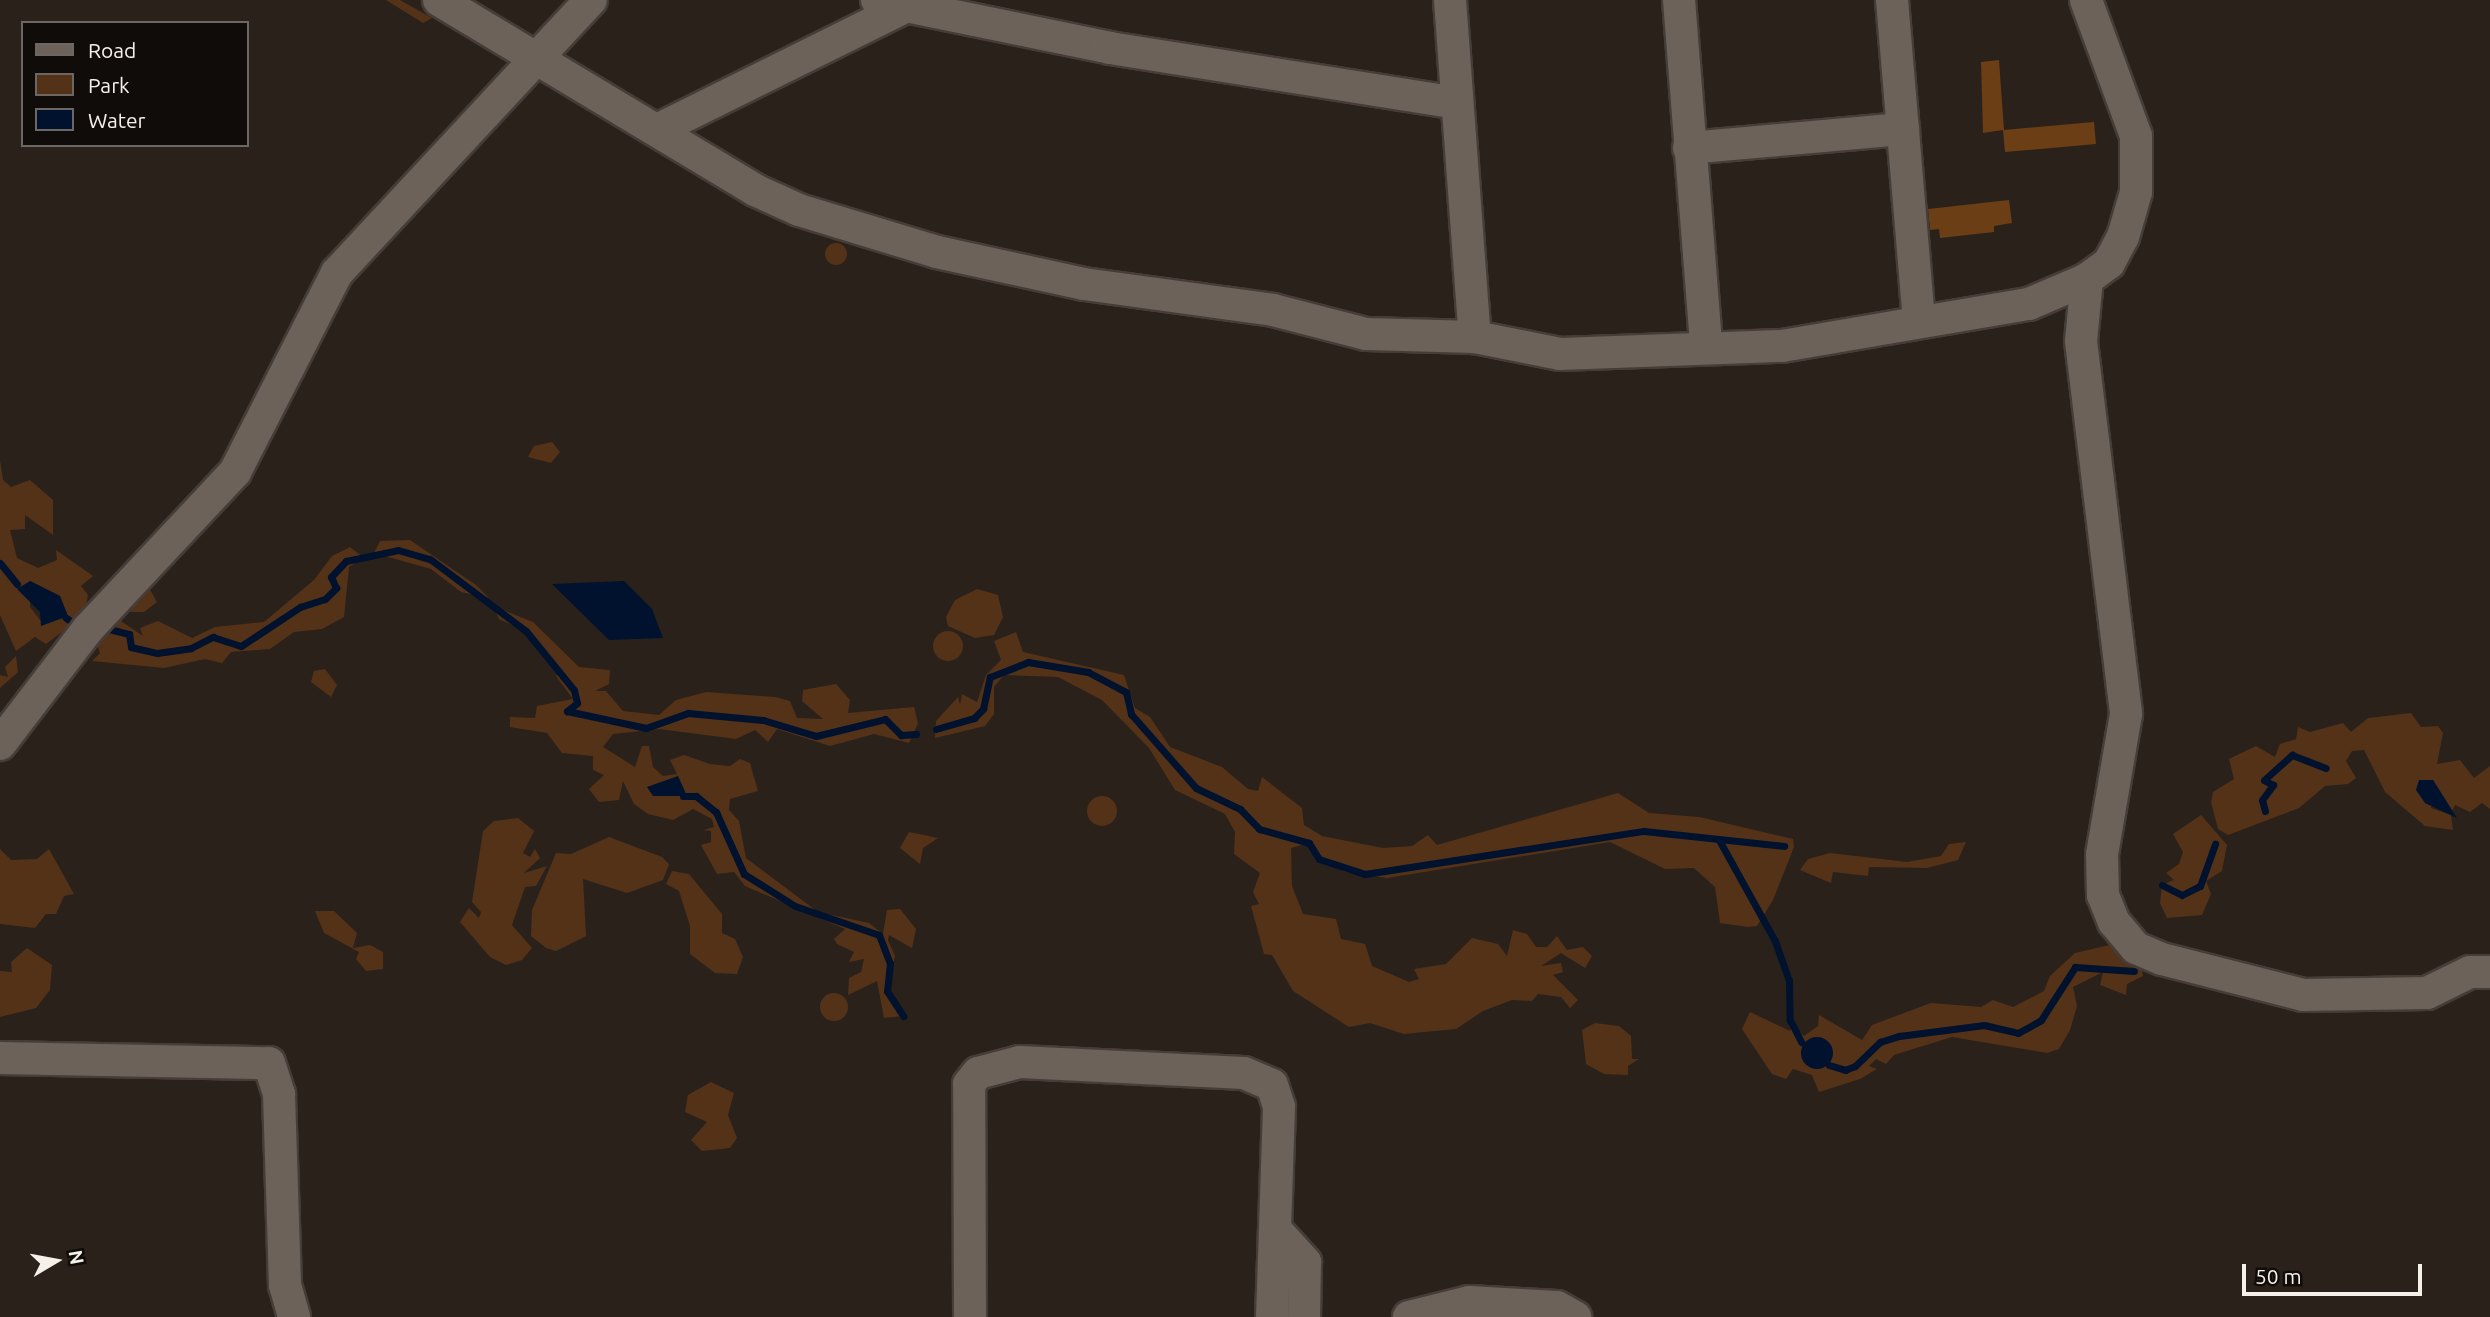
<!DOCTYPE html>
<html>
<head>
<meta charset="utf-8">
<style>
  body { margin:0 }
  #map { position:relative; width:2490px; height:1317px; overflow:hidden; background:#2b211b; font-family:Ubuntu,sans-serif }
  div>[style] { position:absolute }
  .green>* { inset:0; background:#533218 }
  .round { border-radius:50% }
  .water>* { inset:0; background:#00122d }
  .stream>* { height:7px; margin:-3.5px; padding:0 3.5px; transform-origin:3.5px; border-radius:3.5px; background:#00122d }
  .building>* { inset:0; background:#6b3e16 }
  .roads { filter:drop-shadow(2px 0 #453d38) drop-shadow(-2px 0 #453d38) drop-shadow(0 2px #453d38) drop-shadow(0 -2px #453d38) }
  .minor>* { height:32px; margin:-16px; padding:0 16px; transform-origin:16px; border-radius:16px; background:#6d625a }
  span { translate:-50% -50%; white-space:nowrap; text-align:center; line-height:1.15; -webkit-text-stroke:7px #100c09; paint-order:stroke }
  .legend { position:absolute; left:21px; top:21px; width:228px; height:126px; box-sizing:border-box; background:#100c09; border:2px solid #6c6763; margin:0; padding:9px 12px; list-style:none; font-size:21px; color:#f6f0eb }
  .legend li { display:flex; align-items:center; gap:14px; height:35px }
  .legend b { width:35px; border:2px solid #6c6763 }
  .north { position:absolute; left:21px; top:1226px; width:70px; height:70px; -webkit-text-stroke:5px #100c09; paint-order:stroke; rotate:80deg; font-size:19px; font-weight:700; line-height:28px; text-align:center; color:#f6f0eb }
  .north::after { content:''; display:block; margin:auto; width:24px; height:32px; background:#f6f0eb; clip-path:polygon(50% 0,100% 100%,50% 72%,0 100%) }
  .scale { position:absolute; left:2242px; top:1264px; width:180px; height:32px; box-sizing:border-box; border:4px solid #f6f0eb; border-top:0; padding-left:9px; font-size:21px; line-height:24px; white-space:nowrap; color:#f6f0eb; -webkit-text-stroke:5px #100c09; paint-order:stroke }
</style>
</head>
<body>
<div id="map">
  <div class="green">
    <i style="clip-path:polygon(386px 0,400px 0,432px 18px,423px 23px)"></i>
    <i class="round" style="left:825px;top:243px;width:22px;height:22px"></i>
    <i style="clip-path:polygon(552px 442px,560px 452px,551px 463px,528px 457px,534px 446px)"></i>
    <i style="clip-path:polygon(evenodd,0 460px,3px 480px,11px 487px,30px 480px,53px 500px,53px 535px,25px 515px,25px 529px,10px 530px,17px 558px,38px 568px,57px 560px,56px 550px,93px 576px,81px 586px,88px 595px,85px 611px,74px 623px,46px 644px,35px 637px,16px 651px,0 615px,0 460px,30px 581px,60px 596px,65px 619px,40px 620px,30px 607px,30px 581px)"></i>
    <i style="clip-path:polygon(410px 540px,476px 585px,489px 598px,461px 592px,431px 569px,374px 553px,380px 541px)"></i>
    <i style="clip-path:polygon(350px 547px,364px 558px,349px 567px,344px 617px,322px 629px,294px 632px,270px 649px,231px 652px,222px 663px,205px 659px,164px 668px,92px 661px,100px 653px,95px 639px,115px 617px,143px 636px,140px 628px,158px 621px,192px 638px,215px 627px,264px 622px,314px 580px,332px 556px)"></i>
    <i style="clip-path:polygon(148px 586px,157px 602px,144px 612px,130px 612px)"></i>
    <i style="clip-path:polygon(977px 589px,998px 595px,1003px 617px,994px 635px,975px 638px,948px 626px,946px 617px,955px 600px)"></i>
    <i style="clip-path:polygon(493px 606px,533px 622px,579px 667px,610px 670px,609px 684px,595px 691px,606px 691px,623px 711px,659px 715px,676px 700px,706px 692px,775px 697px,790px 701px,797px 718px,823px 719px,802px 701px,803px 690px,836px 684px,850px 700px,848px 713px,914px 707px,918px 723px,909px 743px,874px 734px,830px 746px,777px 729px,768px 742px,755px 730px,736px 739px,659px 729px,613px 734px,603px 747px,635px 767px,642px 746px,649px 746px,653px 767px,663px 776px,677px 774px,670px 760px,684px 755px,710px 764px,730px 766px,740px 759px,750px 763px,758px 791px,730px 799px,729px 810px,739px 821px,746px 858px,818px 912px,869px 923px,883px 934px,887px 910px,900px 909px,916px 929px,912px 948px,889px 935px,888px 940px,895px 956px,887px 991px,903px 1016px,884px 1018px,877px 981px,848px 995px,849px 978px,861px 972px,864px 959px,849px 962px,854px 952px,837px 944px,834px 939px,845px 929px,745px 886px,734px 872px,717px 874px,701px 845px,711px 842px,711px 831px,703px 830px,714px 827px,712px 819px,693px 809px,673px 820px,648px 814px,634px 804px,623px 781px,619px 800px,599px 802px,589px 789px,604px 775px,593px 770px,593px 756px,562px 753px,547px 733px,510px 727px,510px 717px,535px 718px,537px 706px,573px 699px,556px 676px,560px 668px,526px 631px,499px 619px)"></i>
    <i class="round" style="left:933px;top:631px;width:30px;height:30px"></i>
    <i style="clip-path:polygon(1016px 632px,1023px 652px,1124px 675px,1135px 708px,1150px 717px,1170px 747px,1222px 767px,1248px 789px,1258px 791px,1262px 777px,1302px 808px,1304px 825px,1322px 836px,1383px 848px,1412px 846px,1428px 835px,1437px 845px,1618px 793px,1649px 813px,1699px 817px,1793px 839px,1794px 847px,1773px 900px,1757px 926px,1748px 927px,1720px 923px,1715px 887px,1694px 868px,1665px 869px,1610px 842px,1387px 878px,1345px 872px,1319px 859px,1309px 843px,1291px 848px,1292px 886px,1303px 914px,1336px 919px,1341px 939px,1365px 944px,1372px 966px,1409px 982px,1419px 979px,1414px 969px,1446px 964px,1472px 938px,1498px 944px,1507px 956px,1513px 930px,1527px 934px,1536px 947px,1547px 947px,1557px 936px,1567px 950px,1583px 947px,1592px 956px,1585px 968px,1561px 953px,1541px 966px,1561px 963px,1563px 972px,1553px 975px,1578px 1000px,1570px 1008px,1561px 997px,1538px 994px,1532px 1001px,1512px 1000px,1483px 1011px,1456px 1029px,1404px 1034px,1370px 1023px,1349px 1027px,1293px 991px,1272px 955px,1264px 954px,1251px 906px,1259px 904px,1253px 892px,1260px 873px,1234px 854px,1235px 832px,1225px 814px,1175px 790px,1149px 748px,1102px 700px,1058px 677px,1004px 675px,994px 687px,994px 714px,985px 726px,935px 738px,936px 721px,958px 697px,960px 705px,962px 694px,977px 702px,986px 675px,1001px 660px,994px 641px)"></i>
    <i style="clip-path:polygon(16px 656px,18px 672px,0 688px,0 675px,8px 677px,5px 667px)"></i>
    <i style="clip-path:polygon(325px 669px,337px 685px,331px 697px,311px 682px,314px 671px)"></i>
    <i style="clip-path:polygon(2411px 713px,2421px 727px,2438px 726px,2443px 733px,2437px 764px,2460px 760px,2474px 778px,2490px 766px,2490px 809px,2482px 803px,2470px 812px,2455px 805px,2452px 811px,2433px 780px,2431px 808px,2451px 815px,2453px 830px,2425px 826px,2385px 792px,2364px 750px,2352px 751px,2346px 761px,2356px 778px,2348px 784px,2325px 786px,2299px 808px,2228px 835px,2218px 829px,2211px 802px,2213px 792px,2234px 779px,2229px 759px,2256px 746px,2275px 757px,2280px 744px,2296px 739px,2298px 727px,2310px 732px,2343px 723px,2351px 732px,2368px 718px)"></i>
    <i class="round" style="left:1087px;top:796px;width:30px;height:30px"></i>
    <i style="clip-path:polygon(2201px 815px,2227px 845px,2222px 871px,2206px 881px,2211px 894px,2202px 915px,2167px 918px,2160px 903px,2162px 885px,2174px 880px,2166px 873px,2179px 864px,2183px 852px,2173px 834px)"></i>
    <i style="clip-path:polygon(518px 818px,534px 831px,523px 853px,530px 857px,535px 849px,540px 858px,524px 873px,547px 866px,536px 886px,525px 887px,512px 925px,532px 948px,522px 960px,506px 965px,490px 957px,460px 922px,469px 908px,479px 918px,481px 912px,472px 902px,483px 831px,494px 821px)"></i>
    <i style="clip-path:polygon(909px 832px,938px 838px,923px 848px,920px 864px,900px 848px)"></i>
    <i style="clip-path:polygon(609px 837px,662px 857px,669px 864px,663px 880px,627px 893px,583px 879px,586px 936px,556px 951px,546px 948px,531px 936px,532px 910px,556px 853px,571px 854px)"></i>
    <i style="clip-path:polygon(1966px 842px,1958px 860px,1927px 868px,1869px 867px,1868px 876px,1833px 872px,1831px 883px,1800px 870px,1808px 859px,1830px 853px,1907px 862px,1941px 856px,1949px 844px)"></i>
    <i style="clip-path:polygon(0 849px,11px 860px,37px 859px,49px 849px,74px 894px,64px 896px,56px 914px,46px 914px,35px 928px,0 924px)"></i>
    <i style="clip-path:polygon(672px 871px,689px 874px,722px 914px,722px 933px,735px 939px,743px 957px,737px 974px,715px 973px,690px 954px,690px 926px,679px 891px,666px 884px)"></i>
    <i style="clip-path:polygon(315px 911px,334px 911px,357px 933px,353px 948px,370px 945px,383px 952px,383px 969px,366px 971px,356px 959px,359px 952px,324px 933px)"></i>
    <i style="clip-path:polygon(2118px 943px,2141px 963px,2143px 976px,2127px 984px,2126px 995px,2100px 985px,2103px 972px,2073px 987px,2077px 1006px,2070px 1030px,2059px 1049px,2047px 1053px,1952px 1037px,1894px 1055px,1886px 1064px,1876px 1059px,1869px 1066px,1877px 1069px,1860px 1079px,1819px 1092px,1812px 1075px,1793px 1069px,1786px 1079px,1772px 1074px,1742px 1029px,1750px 1012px,1790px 1031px,1792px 1025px,1804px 1036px,1818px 1026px,1819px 1015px,1862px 1040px,1872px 1025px,1931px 1003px,1981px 1007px,1993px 1000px,2013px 1007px,2044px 991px,2050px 976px,2075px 953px)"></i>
    <i style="clip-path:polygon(27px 948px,52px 965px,50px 990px,36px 1008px,0 1017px,0 971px,12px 972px,11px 962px)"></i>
    <i class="round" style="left:820px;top:993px;width:28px;height:28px"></i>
    <i style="clip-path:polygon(1595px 1023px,1619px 1026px,1631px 1036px,1632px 1059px,1639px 1059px,1628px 1066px,1628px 1075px,1604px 1074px,1586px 1064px,1582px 1030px)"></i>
    <i style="clip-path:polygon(711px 1082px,734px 1093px,728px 1115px,737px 1138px,730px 1148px,702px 1151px,691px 1140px,707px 1122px,685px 1112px,688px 1095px)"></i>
  </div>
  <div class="water">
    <i style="clip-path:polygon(30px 581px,60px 596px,68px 616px,41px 626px,40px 612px,17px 589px)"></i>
    <i style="clip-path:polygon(624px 581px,652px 609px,663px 638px,609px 640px,552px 584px)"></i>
    <i style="clip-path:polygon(678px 776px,687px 796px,653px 796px,647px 787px)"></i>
    <i style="clip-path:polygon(2419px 780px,2433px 780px,2457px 818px,2425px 803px,2416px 790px)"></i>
    <i class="round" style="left:1801px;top:1037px;width:32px;height:32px"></i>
  </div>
  <div class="stream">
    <i style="left:0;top:563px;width:27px;rotate:51deg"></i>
    <i style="left:66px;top:618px;width:9px;rotate:32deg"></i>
    <i style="left:105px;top:628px;width:25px;rotate:14deg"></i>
    <i style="left:129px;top:634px;width:13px;rotate:81deg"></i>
    <i style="left:131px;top:647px;width:27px;rotate:13deg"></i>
    <i style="left:157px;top:653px;width:34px;rotate:-8deg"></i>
    <i style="left:191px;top:648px;width:25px;rotate:-27deg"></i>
    <i style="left:213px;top:637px;width:29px;rotate:18deg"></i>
    <i style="left:241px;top:646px;width:71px;rotate:-33.5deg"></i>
    <i style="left:300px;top:607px;width:26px;rotate:-18deg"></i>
    <i style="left:325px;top:599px;width:16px;rotate:-45deg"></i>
    <i style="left:336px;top:588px;width:12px;rotate:-114deg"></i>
    <i style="left:331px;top:577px;width:22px;rotate:-47deg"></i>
    <i style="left:346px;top:561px;width:53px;rotate:-11.9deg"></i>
    <i style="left:398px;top:550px;width:33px;rotate:16deg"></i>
    <i style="left:430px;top:559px;width:120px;rotate:36.9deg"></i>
    <i style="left:526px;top:631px;width:76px;rotate:50.9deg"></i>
    <i style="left:574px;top:690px;width:13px;rotate:77deg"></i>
    <i style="left:577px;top:703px;width:13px;rotate:141deg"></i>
    <i style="left:567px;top:711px;width:81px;rotate:12.1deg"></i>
    <i style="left:646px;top:728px;width:45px;rotate:-19.7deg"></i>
    <i style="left:688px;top:713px;width:75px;rotate:5.3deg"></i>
    <i style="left:763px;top:720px;width:55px;rotate:16.8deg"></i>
    <i style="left:816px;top:736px;width:71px;rotate:-13.8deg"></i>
    <i style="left:885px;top:719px;width:23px;rotate:45deg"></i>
    <i style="left:901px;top:735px;width:15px;rotate:-4deg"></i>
    <i style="left:936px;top:729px;width:40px;rotate:-16deg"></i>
    <i style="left:974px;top:718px;width:13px;rotate:-45deg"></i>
    <i style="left:983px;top:709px;width:33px;rotate:-78deg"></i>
    <i style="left:990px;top:677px;width:41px;rotate:-21.5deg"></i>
    <i style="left:1028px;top:662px;width:61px;rotate:9.5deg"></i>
    <i style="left:1088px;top:672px;width:43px;rotate:27.8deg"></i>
    <i style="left:1126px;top:692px;width:23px;rotate:77deg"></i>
    <i style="left:1131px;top:714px;width:98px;rotate:48.7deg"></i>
    <i style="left:1196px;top:788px;width:49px;rotate:25.5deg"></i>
    <i style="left:1240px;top:809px;width:28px;rotate:46deg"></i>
    <i style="left:1259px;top:829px;width:52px;rotate:15.6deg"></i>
    <i style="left:1309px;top:843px;width:19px;rotate:58deg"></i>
    <i style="left:1319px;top:859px;width:48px;rotate:18.1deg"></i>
    <i style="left:1365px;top:874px;width:282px;rotate:-8.8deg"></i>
    <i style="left:1644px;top:831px;width:141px;rotate:6.1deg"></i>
    <i style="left:683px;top:796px;width:13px"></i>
    <i style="left:696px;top:796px;width:26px;rotate:39deg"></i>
    <i style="left:716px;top:812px;width:68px;rotate:65.7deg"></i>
    <i style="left:744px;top:874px;width:60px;rotate:32.1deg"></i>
    <i style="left:795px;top:906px;width:89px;rotate:19deg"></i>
    <i style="left:879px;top:935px;width:30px;rotate:69deg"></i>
    <i style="left:890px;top:963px;width:28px;rotate:96deg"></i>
    <i style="left:887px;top:991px;width:30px;rotate:57deg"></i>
    <i style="left:2265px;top:811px;width:11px;rotate:-105deg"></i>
    <i style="left:2262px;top:800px;width:19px;rotate:-54deg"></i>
    <i style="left:2273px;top:785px;width:10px;rotate:-151deg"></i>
    <i style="left:2264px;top:780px;width:38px;rotate:-42deg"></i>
    <i style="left:2292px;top:755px;width:36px;rotate:21deg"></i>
    <i style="left:1719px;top:840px;width:115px;rotate:61deg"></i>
    <i style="left:1775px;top:941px;width:42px;rotate:70.7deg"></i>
    <i style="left:1789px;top:981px;width:39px;rotate:89deg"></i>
    <i style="left:1790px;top:1020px;width:25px;rotate:63deg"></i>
    <i style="left:2162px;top:885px;width:22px;rotate:27deg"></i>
    <i style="left:2182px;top:895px;width:20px;rotate:-27deg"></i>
    <i style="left:2200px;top:886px;width:45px;rotate:-70.3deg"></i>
    <i style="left:1829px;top:1065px;width:17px;rotate:17deg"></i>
    <i style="left:1845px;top:1070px;width:11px;rotate:-22deg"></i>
    <i style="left:1855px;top:1066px;width:35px;rotate:-44deg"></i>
    <i style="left:1880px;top:1042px;width:20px;rotate:-18deg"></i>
    <i style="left:1899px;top:1036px;width:86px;rotate:-7.4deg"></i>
    <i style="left:1984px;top:1025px;width:35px;rotate:13deg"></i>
    <i style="left:2018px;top:1033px;width:26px;rotate:-29deg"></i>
    <i style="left:2041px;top:1020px;width:63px;rotate:-57.3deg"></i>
    <i style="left:2075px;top:967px;width:59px;rotate:3.9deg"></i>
  </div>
  <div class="building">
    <i style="clip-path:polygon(1999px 60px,2004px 130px,2094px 122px,2096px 144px,2005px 152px,2003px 130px,1983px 133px,1981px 62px)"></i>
    <i style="clip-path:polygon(2009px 200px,2012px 223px,1994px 226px,1994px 232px,1940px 238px,1939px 229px,1930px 230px,1928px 209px)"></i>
  </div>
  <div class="roads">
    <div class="minor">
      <i style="left:439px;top:0;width:369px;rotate:31deg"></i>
      <i style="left:755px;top:190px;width:48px;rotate:24.4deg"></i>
      <i style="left:799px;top:210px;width:144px;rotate:16.9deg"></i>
      <i style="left:937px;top:252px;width:150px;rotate:12.3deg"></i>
      <i style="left:1084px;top:284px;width:191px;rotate:7.8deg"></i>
      <i style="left:1273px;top:310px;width:96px;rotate:14.5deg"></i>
      <i style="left:1366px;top:334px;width:109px;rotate:1.6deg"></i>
      <i style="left:1475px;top:337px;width:87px;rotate:11.3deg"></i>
      <i style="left:1560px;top:354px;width:222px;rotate:-2.1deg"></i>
      <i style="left:1782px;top:346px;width:251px;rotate:-9.7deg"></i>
      <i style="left:2029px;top:304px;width:63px;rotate:-23.3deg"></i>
      <i style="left:2087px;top:279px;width:27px;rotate:-36deg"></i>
      <i style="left:2109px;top:263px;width:30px;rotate:-62deg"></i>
      <i style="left:2123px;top:237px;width:47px;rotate:-73.9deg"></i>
      <i style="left:2136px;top:192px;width:56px;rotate:-90deg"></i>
      <i style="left:2136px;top:136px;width:145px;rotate:-110.2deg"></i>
      <i style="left:877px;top:0;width:238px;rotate:11.6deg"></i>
      <i style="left:1110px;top:48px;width:350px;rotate:9deg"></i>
      <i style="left:1450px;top:0;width:338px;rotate:85.8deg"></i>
      <i style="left:1679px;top:0;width:346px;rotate:85.5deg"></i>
      <i style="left:1892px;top:0;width:321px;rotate:85.2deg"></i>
      <i style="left:659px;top:129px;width:286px;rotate:-26.4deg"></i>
      <i style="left:1689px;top:148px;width:215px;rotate:-5.1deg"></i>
      <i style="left:2087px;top:279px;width:62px;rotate:95.5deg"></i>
      <i style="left:2081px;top:341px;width:376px;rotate:83.1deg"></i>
      <i style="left:2126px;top:714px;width:142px;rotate:99.7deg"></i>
      <i style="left:2102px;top:854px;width:41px;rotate:88.6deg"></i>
      <i style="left:2103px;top:895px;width:29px;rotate:68deg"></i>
      <i style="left:2114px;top:922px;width:34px;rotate:50deg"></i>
      <i style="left:2136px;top:948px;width:28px;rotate:23deg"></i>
      <i style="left:2162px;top:959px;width:146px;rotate:14.3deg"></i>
      <i style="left:2303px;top:995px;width:124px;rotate:-0.9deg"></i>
      <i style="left:2427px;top:993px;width:48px;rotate:-26deg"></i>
      <i style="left:2470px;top:972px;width:20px"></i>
      <i style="left:0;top:744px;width:145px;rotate:-52.6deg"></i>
      <i style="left:88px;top:629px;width:215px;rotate:-46.9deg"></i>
      <i style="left:235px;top:472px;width:224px;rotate:-62.9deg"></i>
      <i style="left:337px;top:273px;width:373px;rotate:-47.1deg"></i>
      <i style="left:0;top:1058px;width:269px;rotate:1.1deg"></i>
      <i style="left:269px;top:1063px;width:33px;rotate:72deg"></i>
      <i style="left:279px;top:1094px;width:191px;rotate:88.2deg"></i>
      <i style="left:285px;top:1285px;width:33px;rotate:74deg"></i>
      <i style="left:1275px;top:1229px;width:45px;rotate:47.7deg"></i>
      <i style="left:1305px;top:1262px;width:55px;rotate:91deg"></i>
      <i style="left:970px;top:1317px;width:233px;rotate:-90.2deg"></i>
      <i style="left:969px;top:1084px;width:14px;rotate:-51deg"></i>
      <i style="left:978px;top:1073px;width:43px;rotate:-14.7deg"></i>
      <i style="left:1020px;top:1062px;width:224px;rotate:2.8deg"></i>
      <i style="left:1244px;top:1073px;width:30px;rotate:23deg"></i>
      <i style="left:1272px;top:1085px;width:23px;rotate:72deg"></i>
      <i style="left:1279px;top:1107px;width:210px;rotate:91.9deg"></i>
      <i style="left:1409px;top:1317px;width:62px;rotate:-14deg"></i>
      <i style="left:1469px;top:1302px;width:88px;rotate:3.3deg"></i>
      <i style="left:1557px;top:1307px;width:21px;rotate:29deg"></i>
    </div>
  </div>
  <ul class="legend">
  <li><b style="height:9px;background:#6d625a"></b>Road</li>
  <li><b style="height:19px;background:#533218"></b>Park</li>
  <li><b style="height:19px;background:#00122d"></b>Water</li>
  </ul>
  <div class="north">N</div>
  <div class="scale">50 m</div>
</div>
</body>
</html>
